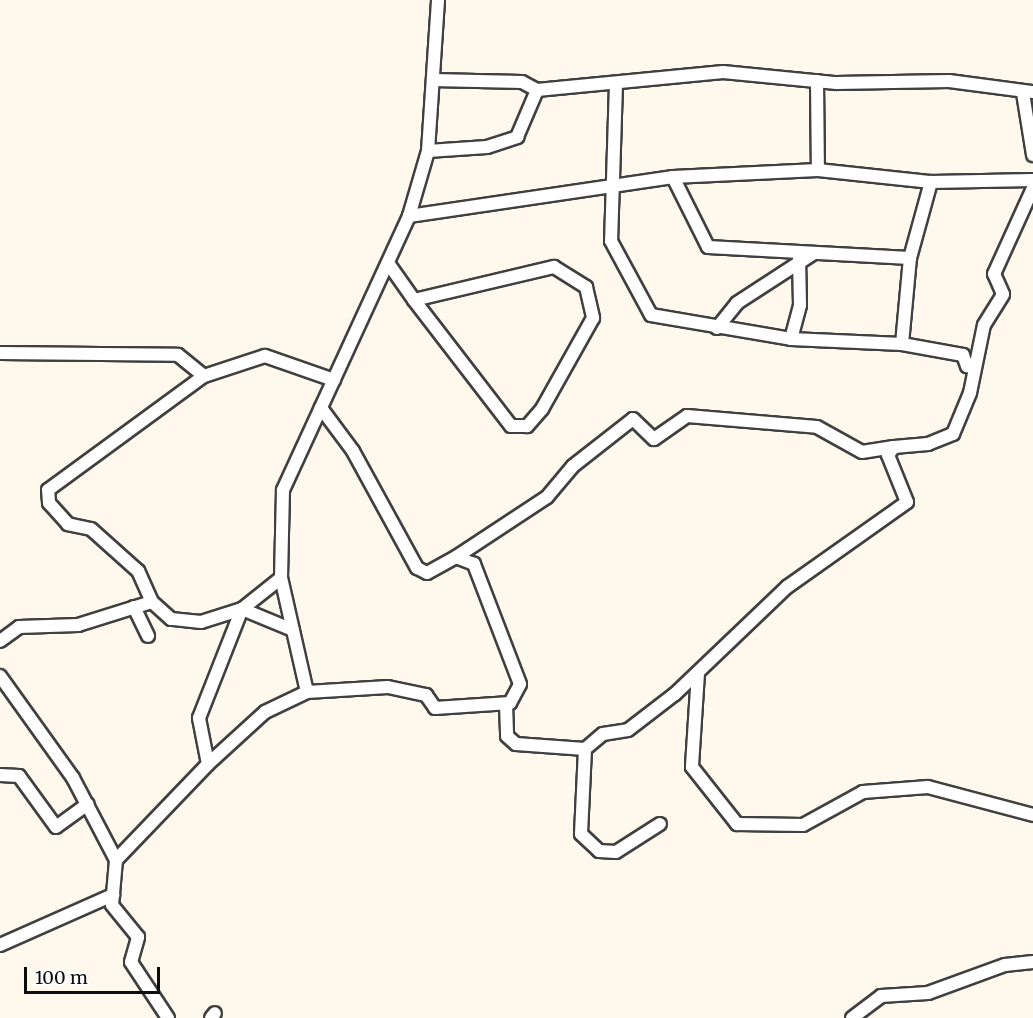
<!DOCTYPE html>
<html>
<head>
<meta charset="utf-8">
<style>
  body { margin:0 }
  #map { position:relative; width:1033px; height:1018px; overflow:hidden; background:#fff9ed; font-family:Merriweather,serif }
  div>[style] { position:absolute }
  .roads { filter:drop-shadow(2px 0 #404040) drop-shadow(-2px 0 #404040) drop-shadow(0 2px #404040) drop-shadow(0 -2px #404040) }
  .minor>* { height:12px; margin:-6px; padding:0 6px; transform-origin:6px; border-radius:6px; background:#fff }
  span { translate:-50% -50%; white-space:nowrap; text-align:center; line-height:1.15; -webkit-text-stroke:6px #fff; paint-order:stroke }
  .scale { position:absolute; left:24px; top:967px; width:136px; height:27px; box-sizing:border-box; border:3px solid #0d0d0d; border-top:0; padding-left:8px; font-size:18px; line-height:21px; white-space:nowrap; color:#0d0d0d; -webkit-text-stroke:4px #fff; paint-order:stroke }
</style>
</head>
<body>
<div id="map">
  <div class="roads">
    <div class="minor">
      <i style="left:433px;top:80px;width:89px;rotate:1.3deg"></i>
      <i style="left:522px;top:82px;width:17px;rotate:28deg"></i>
      <i style="left:817px;top:81px;width:89px;rotate:89.4deg"></i>
      <i style="left:616px;top:84px;width:157px;rotate:91.8deg"></i>
      <i style="left:611px;top:241px;width:84px;rotate:61.6deg"></i>
      <i style="left:651px;top:315px;width:142px;rotate:9.7deg"></i>
      <i style="left:791px;top:339px;width:111px;rotate:2.6deg"></i>
      <i style="left:902px;top:344px;width:62px;rotate:10.2deg"></i>
      <i style="left:963px;top:355px;width:12px;rotate:70deg"></i>
      <i style="left:967px;top:366px;width:8px"></i>
      <i style="left:1023px;top:93px;width:63px;rotate:80.8deg"></i>
      <i style="left:428px;top:151px;width:59px;rotate:-3.9deg"></i>
      <i style="left:487px;top:147px;width:32px;rotate:-18deg"></i>
      <i style="left:517px;top:137px;width:51px;rotate:-66.9deg"></i>
      <i style="left:537px;top:90px;width:187px;rotate:-5.5deg"></i>
      <i style="left:723px;top:72px;width:114px;rotate:5.6deg"></i>
      <i style="left:836px;top:83px;width:113px;rotate:-1deg"></i>
      <i style="left:949px;top:81px;width:85px;rotate:7.5deg"></i>
      <i style="left:673px;top:177px;width:78px;rotate:63.4deg"></i>
      <i style="left:708px;top:247px;width:202px;rotate:3.1deg"></i>
      <i style="left:409px;top:216px;width:267px;rotate:-8.4deg"></i>
      <i style="left:673px;top:177px;width:145px;rotate:-2.8deg"></i>
      <i style="left:818px;top:170px;width:114px;rotate:6.1deg"></i>
      <i style="left:931px;top:182px;width:102px;rotate:-1.1deg"></i>
      <i style="left:388px;top:263px;width:45px;rotate:54.9deg"></i>
      <i style="left:414px;top:300px;width:144px;rotate:-13.3deg"></i>
      <i style="left:554px;top:267px;width:38px;rotate:32deg"></i>
      <i style="left:586px;top:287px;width:32px;rotate:77deg"></i>
      <i style="left:593px;top:318px;width:104px;rotate:119.3deg"></i>
      <i style="left:542px;top:409px;width:23px;rotate:131deg"></i>
      <i style="left:527px;top:426px;width:16px;rotate:180deg"></i>
      <i style="left:511px;top:426px;width:159px;rotate:-127.6deg"></i>
      <i style="left:717px;top:328px;width:32px;rotate:-51deg"></i>
      <i style="left:737px;top:303px;width:92px;rotate:-33deg"></i>
      <i style="left:791px;top:339px;width:35px;rotate:-75deg"></i>
      <i style="left:800px;top:305px;width:48px;rotate:-91.2deg"></i>
      <i style="left:902px;top:344px;width:86px;rotate:-84.7deg"></i>
      <i style="left:910px;top:258px;width:79px;rotate:-74.6deg"></i>
      <i style="left:0;top:353px;width:178px;rotate:0.6deg"></i>
      <i style="left:178px;top:355px;width:33px;rotate:39deg"></i>
      <i style="left:456px;top:557px;width:109px;rotate:-33.4deg"></i>
      <i style="left:547px;top:497px;width:40px;rotate:-50deg"></i>
      <i style="left:573px;top:466px;width:76px;rotate:-38.1deg"></i>
      <i style="left:633px;top:419px;width:29px;rotate:44deg"></i>
      <i style="left:654px;top:439px;width:40px;rotate:-34.9deg"></i>
      <i style="left:687px;top:416px;width:130px;rotate:4.8deg"></i>
      <i style="left:817px;top:427px;width:51px;rotate:29.1deg"></i>
      <i style="left:862px;top:452px;width:32px;rotate:-9deg"></i>
      <i style="left:281px;top:578px;width:50px;rotate:141.5deg"></i>
      <i style="left:242px;top:609px;width:43px;rotate:162.4deg"></i>
      <i style="left:201px;top:622px;width:30px;rotate:-174deg"></i>
      <i style="left:171px;top:619px;width:25px;rotate:-138deg"></i>
      <i style="left:152px;top:602px;width:34px;rotate:-114deg"></i>
      <i style="left:138px;top:571px;width:63px;rotate:-138.2deg"></i>
      <i style="left:91px;top:529px;width:24px;rotate:-168deg"></i>
      <i style="left:68px;top:524px;width:28px;rotate:-132deg"></i>
      <i style="left:49px;top:503px;width:13px;rotate:-94deg"></i>
      <i style="left:48px;top:490px;width:193px;rotate:-36.2deg"></i>
      <i style="left:204px;top:376px;width:64px;rotate:-18.2deg"></i>
      <i style="left:265px;top:356px;width:73px;rotate:19.2deg"></i>
      <i style="left:134px;top:607px;width:32px;rotate:64deg"></i>
      <i style="left:0;top:641px;width:24px;rotate:-36deg"></i>
      <i style="left:19px;top:627px;width:59px;rotate:-1.9deg"></i>
      <i style="left:78px;top:625px;width:77px;rotate:-17.3deg"></i>
      <i style="left:698px;top:673px;width:94px;rotate:93.7deg"></i>
      <i style="left:692px;top:767px;width:73px;rotate:51.7deg"></i>
      <i style="left:737px;top:824px;width:66px;rotate:0.9deg"></i>
      <i style="left:803px;top:825px;width:68px;rotate:-28.8deg"></i>
      <i style="left:863px;top:792px;width:65px;rotate:-4.4deg"></i>
      <i style="left:928px;top:787px;width:109px;rotate:14.9deg"></i>
      <i style="left:0;top:676px;width:125px;rotate:54.4deg"></i>
      <i style="left:73px;top:778px;width:93px;rotate:62.3deg"></i>
      <i style="left:307px;top:692px;width:117px;rotate:-102.8deg"></i>
      <i style="left:281px;top:578px;width:88px;rotate:-88.7deg"></i>
      <i style="left:283px;top:490px;width:302px;rotate:-65.3deg"></i>
      <i style="left:409px;top:216px;width:68px;rotate:-73.7deg"></i>
      <i style="left:428px;top:151px;width:151px;rotate:-86.2deg"></i>
      <i style="left:506px;top:704px;width:32px;rotate:88deg"></i>
      <i style="left:507px;top:736px;width:12px;rotate:42deg"></i>
      <i style="left:516px;top:744px;width:69px;rotate:4.1deg"></i>
      <i style="left:585px;top:749px;width:85px;rotate:92.7deg"></i>
      <i style="left:581px;top:834px;width:25px;rotate:43deg"></i>
      <i style="left:599px;top:851px;width:17px;rotate:3deg"></i>
      <i style="left:616px;top:852px;width:52px;rotate:-32.5deg"></i>
      <i style="left:585px;top:749px;width:23px;rotate:-40deg"></i>
      <i style="left:603px;top:734px;width:25px;rotate:-9deg"></i>
      <i style="left:628px;top:730px;width:59px;rotate:-37.5deg"></i>
      <i style="left:675px;top:694px;width:155px;rotate:-43.7deg"></i>
      <i style="left:787px;top:587px;width:147px;rotate:-35.3deg"></i>
      <i style="left:907px;top:502px;width:51px;rotate:-112deg"></i>
      <i style="left:888px;top:455px;width:10px;rotate:-53deg"></i>
      <i style="left:894px;top:447px;width:34px;rotate:-5deg"></i>
      <i style="left:928px;top:444px;width:27px;rotate:-22deg"></i>
      <i style="left:953px;top:434px;width:44px;rotate:-67.5deg"></i>
      <i style="left:970px;top:393px;width:69px;rotate:-78.4deg"></i>
      <i style="left:984px;top:325px;width:36px;rotate:-58deg"></i>
      <i style="left:1003px;top:294px;width:22px;rotate:-114deg"></i>
      <i style="left:994px;top:274px;width:94px;rotate:-65.6deg"></i>
      <i style="left:208px;top:764px;width:47px;rotate:-101.1deg"></i>
      <i style="left:199px;top:718px;width:117px;rotate:-68.5deg"></i>
      <i style="left:242px;top:609px;width:55px;rotate:22.4deg"></i>
      <i style="left:0;top:775px;width:19px;rotate:3deg"></i>
      <i style="left:19px;top:776px;width:63px;rotate:54deg"></i>
      <i style="left:56px;top:827px;width:39px;rotate:-36deg"></i>
      <i style="left:0;top:945px;width:124px;rotate:-23.9deg"></i>
      <i style="left:168px;top:1018px;width:67px;rotate:-123.5deg"></i>
      <i style="left:131px;top:962px;width:26px;rotate:-74deg"></i>
      <i style="left:138px;top:937px;width:41px;rotate:-129.1deg"></i>
      <i style="left:112px;top:905px;width:45px;rotate:-84.9deg"></i>
      <i style="left:116px;top:860px;width:133px;rotate:-46.2deg"></i>
      <i style="left:208px;top:764px;width:77px;rotate:-42.4deg"></i>
      <i style="left:265px;top:712px;width:47px;rotate:-25.5deg"></i>
      <i style="left:307px;top:692px;width:81px;rotate:-3.5deg"></i>
      <i style="left:388px;top:687px;width:39px;rotate:12deg"></i>
      <i style="left:426px;top:695px;width:16px;rotate:55deg"></i>
      <i style="left:435px;top:708px;width:75px;rotate:-3.8deg"></i>
      <i style="left:510px;top:703px;width:21px;rotate:-62deg"></i>
      <i style="left:520px;top:684px;width:129px;rotate:-111deg"></i>
      <i style="left:474px;top:564px;width:19px;rotate:-159deg"></i>
      <i style="left:456px;top:557px;width:33px;rotate:151deg"></i>
      <i style="left:427px;top:573px;width:11px;rotate:-153deg"></i>
      <i style="left:417px;top:568px;width:133px;rotate:-118.7deg"></i>
      <i style="left:353px;top:451px;width:54px;rotate:-126.7deg"></i>
      <i style="left:211px;top:1018px;width:6px;rotate:-51deg"></i>
      <i style="left:852px;top:1018px;width:36px;rotate:-37deg"></i>
      <i style="left:881px;top:996px;width:47px;rotate:-3.7deg"></i>
      <i style="left:928px;top:993px;width:82px;rotate:-20deg"></i>
      <i style="left:1005px;top:965px;width:28px;rotate:-6deg"></i>
    </div>
  </div>
  <div class="scale">100 m</div>
</div>
</body>
</html>
